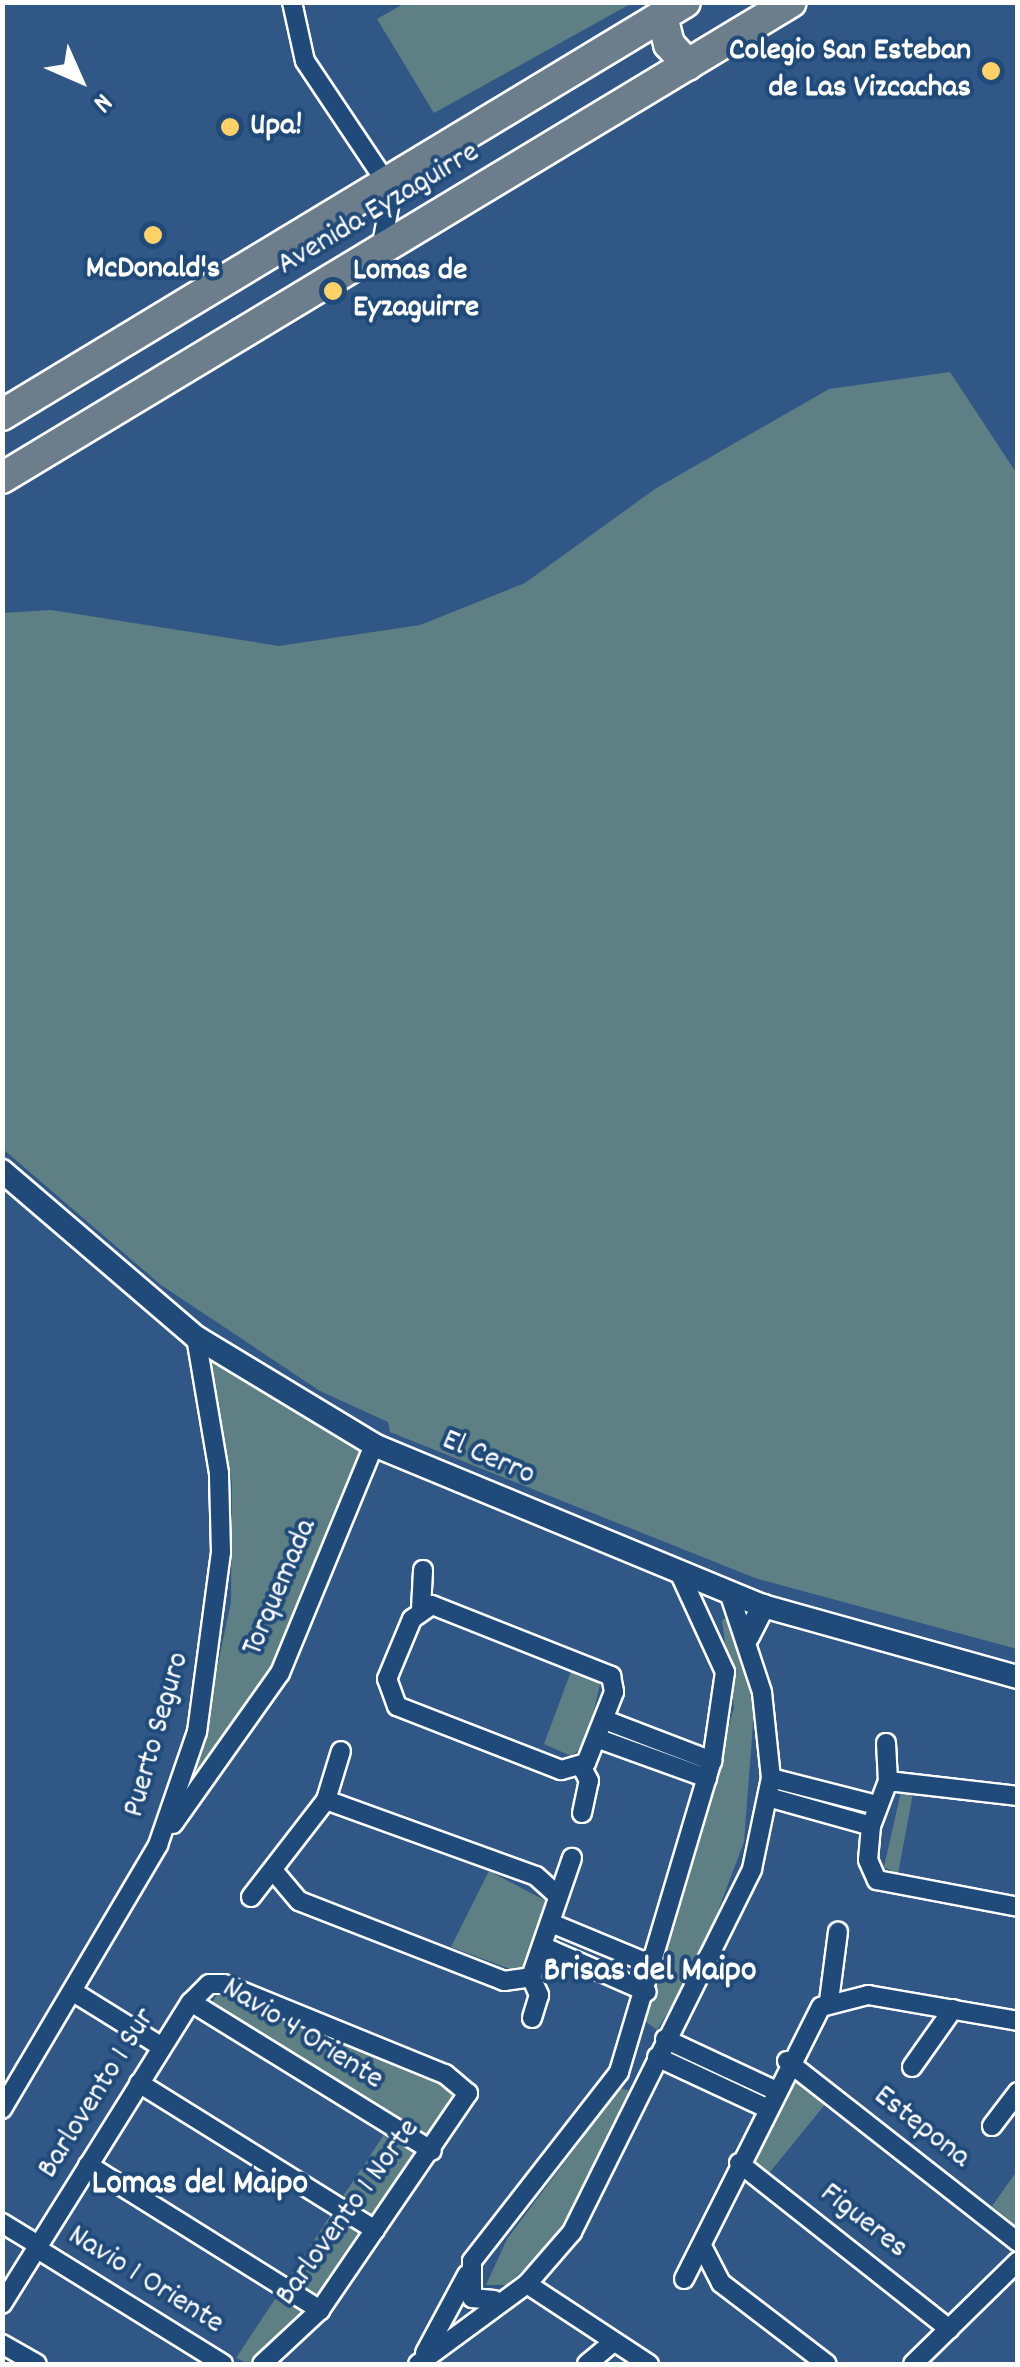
<!DOCTYPE html>
<html>
<head>
<meta charset="utf-8">
<style>
  body { margin:0 }
  #map { position:relative; width:1020px; height:2367px; overflow:hidden; background:#315787; font-family:Dekko,sans-serif }
  div>[style] { position:absolute }
  .green>* { inset:0; background:#5e8084 }
  .roads { filter:drop-shadow(2px 0 #fff) drop-shadow(-2px 0 #fff) drop-shadow(0 2px #fff) drop-shadow(0 -2px #fff) }
  .minor>* { height:18px; margin:-9px; padding:0 9px; transform-origin:9px; border-radius:9px; background:#1f4a7a }
  .tertiary>* { height:22px; margin:-11px; padding:0 11px; transform-origin:11px; border-radius:11px; background:#1f4a7a }
  .primary>* { height:30px; margin:-15px; padding:0 15px; transform-origin:15px; border-radius:15px; background:#6c7d8b }
  .dots>* { width:28px; height:28px; translate:-50% -50%; box-sizing:border-box; border:5px solid #1f4a7a; border-radius:50% }
  span { translate:-50% -50%; white-space:nowrap; text-align:center; line-height:1.15; -webkit-text-stroke:8px #1f4a7a; paint-order:stroke }
  .poi-label { font-size:32px; color:#fff; font-weight:700 }
  .right { translate:-100% -50%; text-align:right }
  .left { translate:0 -50%; text-align:left }
  .street-label { font-size:32px; color:#fff }
  .neighbourhood-label { font-size:35px; color:#fff; font-weight:700 }
  .frame { position:absolute; inset:0; border:5px solid #fff; pointer-events:none }
  .north { position:absolute; left:30px; top:30px; width:100px; height:100px; -webkit-text-stroke:8px #1f4a7a; paint-order:stroke; rotate:135deg; font-size:28px; font-weight:700; line-height:40px; text-align:center; color:#fff }
  .north::after { content:''; display:block; margin:auto; width:35px; height:45px; background:#fff; clip-path:polygon(50% 0,100% 100%,50% 72%,0 100%) }
</style>
</head>
<body>
<div id="map">
  <div class="green">
    <i style="clip-path:polygon(405px 3px,406px 2px,632px 3px,434px 113px,377px 19px)"></i>
    <i style="clip-path:polygon(950px 372px,1017px 474px,1017px 1649px,755px 1578px,390px 1432px,388px 1422px,320px 1391px,161px 1285px,3px 1149px,3px 613px,51px 610px,279px 646px,420px 625px,525px 583px,655px 489px,829px 389px)"></i>
    <i style="clip-path:polygon(209px 1360px,360px 1450px,270px 1671px,189px 1802px,231px 1602px,232px 1483px)"></i>
    <i style="clip-path:polygon(734px 1616px,754px 1711px,744px 1842px,699px 1961px,657px 2030px,645px 2021px,734px 1708px,722px 1620px)"></i>
    <i style="clip-path:polygon(573px 1666px,600px 1684px,586px 1745px,571px 1756px,544px 1744px)"></i>
    <i style="clip-path:polygon(902px 1787px,914px 1788px,898px 1874px,884px 1867px)"></i>
    <i style="clip-path:polygon(489px 1871px,546px 1901px,526px 1975px,451px 1947px)"></i>
    <i style="clip-path:polygon(218px 1993px,448px 2085px,457px 2095px,429px 2139px,210px 2006px)"></i>
    <i style="clip-path:polygon(793px 2075px,827px 2102px,770px 2172px,752px 2159px)"></i>
    <i style="clip-path:polygon(620px 2088px,635px 2092px,586px 2198px,551px 2246px,506px 2285px,486px 2285px,507px 2239px)"></i>
    <i style="clip-path:polygon(385px 2133px,414px 2152px,306px 2311px,249px 2364px,236px 2358px)"></i>
    <i style="clip-path:polygon(1017px 2171px,1017px 2226px,992px 2206px)"></i>
  </div>
  <div class="roads">
    <div class="minor">
      <i style="left:292px;top:2px;width:60px;rotate:77.6deg"></i>
      <i style="left:305px;top:61px;width:156px;rotate:56.2deg"></i>
      <i style="left:392px;top:191px;width:54px;rotate:100.7deg"></i>
      <i style="left:432px;top:1605px;width:193px;rotate:21.6deg"></i>
      <i style="left:611px;top:1676px;width:16px;rotate:79deg"></i>
      <i style="left:614px;top:1692px;width:76px;rotate:111.5deg"></i>
      <i style="left:586px;top:1763px;width:26px;rotate:164deg"></i>
      <i style="left:561px;top:1770px;width:176px;rotate:-158.7deg"></i>
      <i style="left:397px;top:1706px;width:29px;rotate:-110deg"></i>
      <i style="left:387px;top:1679px;width:65px;rotate:-67.4deg"></i>
      <i style="left:412px;top:1619px;width:24px;rotate:-35deg"></i>
      <i style="left:421px;top:1609px;width:39px;rotate:-87deg"></i>
      <i style="left:605px;top:1720px;width:115px;rotate:21deg"></i>
      <i style="left:599px;top:1739px;width:115px;rotate:19.9deg"></i>
      <i style="left:886px;top:1743px;width:38px;rotate:87deg"></i>
      <i style="left:771px;top:1778px;width:109px;rotate:14.3deg"></i>
      <i style="left:888px;top:1781px;width:48px;rotate:110.7deg"></i>
      <i style="left:871px;top:1826px;width:34px;rotate:95deg"></i>
      <i style="left:868px;top:1860px;width:22px;rotate:66deg"></i>
      <i style="left:877px;top:1880px;width:144px;rotate:10.8deg"></i>
      <i style="left:888px;top:1781px;width:131px;rotate:6.6deg"></i>
      <i style="left:768px;top:1797px;width:107px;rotate:15.7deg"></i>
      <i style="left:326px;top:1800px;width:223px;rotate:19.9deg"></i>
      <i style="left:536px;top:1876px;width:25px;rotate:42deg"></i>
      <i style="left:326px;top:1800px;width:51px;rotate:-73deg"></i>
      <i style="left:582px;top:1813px;width:33px;rotate:-78deg"></i>
      <i style="left:589px;top:1781px;width:16px;rotate:-117deg"></i>
      <i style="left:173px;top:1824px;width:185px;rotate:-54.7deg"></i>
      <i style="left:280px;top:1673px;width:247px;rotate:-67.6deg"></i>
      <i style="left:277px;top:1875px;width:34px;rotate:50deg"></i>
      <i style="left:299px;top:1901px;width:220px;rotate:21.3deg"></i>
      <i style="left:504px;top:1981px;width:27px;rotate:-8deg"></i>
      <i style="left:251px;top:1897px;width:123px;rotate:-52.3deg"></i>
      <i style="left:551px;top:1923px;width:113px;rotate:22.5deg"></i>
      <i style="left:544px;top:1947px;width:112px;rotate:23.6deg"></i>
      <i style="left:531px;top:1977px;width:126px;rotate:-71deg"></i>
      <i style="left:531px;top:1977px;width:20px;rotate:66deg"></i>
      <i style="left:539px;top:1995px;width:24px;rotate:107deg"></i>
      <i style="left:75px;top:1993px;width:102px;rotate:31.8deg"></i>
      <i style="left:829px;top:2001px;width:70px;rotate:-82.6deg"></i>
      <i style="left:191px;top:2002px;width:283px;rotate:31.7deg"></i>
      <i style="left:665px;top:2039px;width:118px;rotate:25deg"></i>
      <i style="left:657px;top:2057px;width:118px;rotate:25deg"></i>
      <i style="left:787px;top:2061px;width:293px;rotate:38.1deg"></i>
      <i style="left:912px;top:2067px;width:71px;rotate:-54.7deg"></i>
      <i style="left:139px;top:2083px;width:278px;rotate:31.9deg"></i>
      <i style="left:2px;top:2109px;width:307px;rotate:-59.4deg"></i>
      <i style="left:158px;top:1845px;width:120px;rotate:-71deg"></i>
      <i style="left:197px;top:1732px;width:182px;rotate:-82.4deg"></i>
      <i style="left:221px;top:1552px;width:79px;rotate:-91.5deg"></i>
      <i style="left:219px;top:1473px;width:138px;rotate:-99.6deg"></i>
      <i style="left:992px;top:2126px;width:43px;rotate:-52.6deg"></i>
      <i style="left:739px;top:2163px;width:268px;rotate:38.3deg"></i>
      <i style="left:88px;top:2165px;width:274px;rotate:32deg"></i>
      <i style="left:2px;top:2223px;width:42px;rotate:31.4deg"></i>
      <i style="left:702px;top:2246px;width:42px;rotate:62.8deg"></i>
      <i style="left:721px;top:2283px;width:133px;rotate:37.4deg"></i>
      <i style="left:36px;top:2248px;width:220px;rotate:31.8deg"></i>
      <i style="left:684px;top:2279px;width:305px;rotate:-63.3deg"></i>
      <i style="left:821px;top:2007px;width:49px;rotate:-14.3deg"></i>
      <i style="left:868px;top:1995px;width:152px;rotate:9.8deg"></i>
      <i style="left:527px;top:2284px;width:146px;rotate:33.3deg"></i>
      <i style="left:494px;top:2300px;width:22px;rotate:-175deg"></i>
      <i style="left:472px;top:2298px;width:37px;rotate:-90deg"></i>
      <i style="left:472px;top:2261px;width:239px;rotate:-52.1deg"></i>
      <i style="left:619px;top:2072px;width:325px;rotate:-73.4deg"></i>
      <i style="left:712px;top:1761px;width:90px;rotate:-81.7deg"></i>
      <i style="left:725px;top:1672px;width:110px;rotate:-114.7deg"></i>
      <i style="left:2px;top:2304px;width:356px;rotate:-58deg"></i>
      <i style="left:191px;top:2002px;width:25px;rotate:-45deg"></i>
      <i style="left:209px;top:1984px;width:15px"></i>
      <i style="left:224px;top:1984px;width:239px;rotate:22.2deg"></i>
      <i style="left:445px;top:2074px;width:30px;rotate:40deg"></i>
      <i style="left:468px;top:2093px;width:263px;rotate:124.3deg"></i>
      <i style="left:320px;top:2310px;width:79px;rotate:137deg"></i>
      <i style="left:2px;top:2344px;width:40px;rotate:29.7deg"></i>
      <i style="left:425px;top:2353px;width:89px;rotate:-61.7deg"></i>
      <i style="left:418px;top:2364px;width:135px;rotate:-36.3deg"></i>
      <i style="left:527px;top:2284px;width:69px;rotate:-49.1deg"></i>
      <i style="left:572px;top:2232px;width:405px;rotate:-63.6deg"></i>
      <i style="left:752px;top:1869px;width:93px;rotate:-78.2deg"></i>
      <i style="left:771px;top:1778px;width:86px;rotate:-96deg"></i>
      <i style="left:762px;top:1692px;width:105px;rotate:-108.3deg"></i>
      <i style="left:587px;top:2364px;width:33px;rotate:-40deg"></i>
      <i style="left:913px;top:2364px;width:147px;rotate:-44.4deg"></i>
    </div>
    <div class="tertiary">
      <i style="left:2px;top:1171px;width:255px;rotate:40.6deg"></i>
      <i style="left:196px;top:1337px;width:208px;rotate:31.2deg"></i>
      <i style="left:374px;top:1445px;width:421px;rotate:22.5deg"></i>
      <i style="left:763px;top:1606px;width:265px;rotate:15.6deg"></i>
      <i style="left:748px;top:1636px;width:34px;rotate:-63deg"></i>
    </div>
    <div class="primary">
      <i style="left:662px;top:16px;width:29px;rotate:76deg"></i>
      <i style="left:669px;top:44px;width:28px;rotate:48deg"></i>
      <i style="left:2px;top:415px;width:798px;rotate:-31.16deg"></i>
      <i style="left:2px;top:478px;width:921px;rotate:-31.1deg"></i>
    </div>
  </div>
  <div class="dots">
    <i style="left:991px;top:71px;background:#ffd166"></i>
    <i style="left:230px;top:127px;background:#ffd166"></i>
    <i style="left:153px;top:235px;background:#ffd166"></i>
    <i style="left:333px;top:291px;background:#ffd166"></i>
  </div>
  <div class="poi-label">
    <span class="right" style="left:971px;top:71px">Colegio San Esteban<br>de Las Vizcachas</span>
    <span class="left" style="left:250px;top:127px">Upa!</span>
    <span style="left:153px;top:270px">McDonald's</span>
    <span class="left" style="left:353px;top:291px">Lomas de<br>Eyzaguirre</span>
  </div>
  <div class="street-label">
    <span style="left:379px;top:210px;rotate:-31deg">Avenida Eyzaguirre</span>
    <span style="left:488px;top:1459px;rotate:23deg">El Cerro</span>
    <span style="left:281px;top:1588px;rotate:-67deg">Torquemada</span>
    <span style="left:158px;top:1735px;rotate:-74deg">Puerto Seguro</span>
    <span style="left:302px;top:2035px;rotate:32deg">Navio 4 Oriente</span>
    <span style="left:98px;top:2094px;rotate:-58deg">Barlovento 1 Sur</span>
    <span style="left:921px;top:2128px;rotate:38deg">Estepona</span>
    <span style="left:349px;top:2213px;rotate:-54deg">Barlovento 1 Norte</span>
    <span style="left:863px;top:2222px;rotate:38deg">Figueres</span>
    <span style="left:145px;top:2281px;rotate:32deg">Navio 1 Oriente</span>
  </div>
  <div class="neighbourhood-label">
    <span style="left:650px;top:1972px">Brisas del Maipo</span>
    <span style="left:200px;top:2185px">Lomas del Maipo</span>
  </div>
  <div class="frame"></div>
  <div class="north">N</div>
</div>
</body>
</html>
